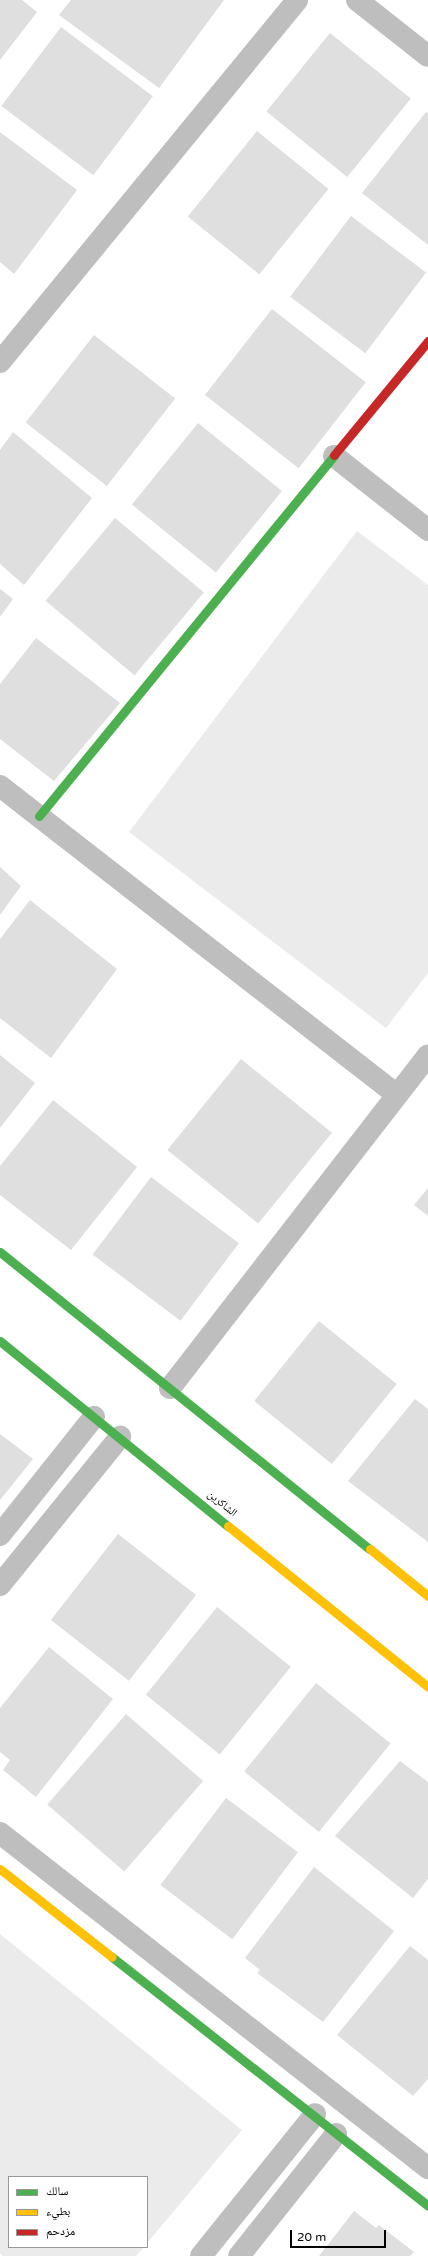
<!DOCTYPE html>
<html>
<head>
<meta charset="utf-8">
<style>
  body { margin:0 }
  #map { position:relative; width:428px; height:2256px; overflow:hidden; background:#fff; font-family:"Varela Round","Noto Naskh Arabic",sans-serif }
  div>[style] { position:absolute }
  .green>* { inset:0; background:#ebebeb }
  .building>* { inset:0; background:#dfdfdf; transform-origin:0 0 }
  .street>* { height:22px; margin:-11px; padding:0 11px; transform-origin:11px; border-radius:11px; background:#bebebe }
  .fast>* { height:9px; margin:-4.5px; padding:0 4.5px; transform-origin:4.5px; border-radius:4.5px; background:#4caf50 }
  .slow>* { height:9px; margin:-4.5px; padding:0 4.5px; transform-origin:4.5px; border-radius:4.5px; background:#ffc107 }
  .jam>* { height:9px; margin:-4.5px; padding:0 4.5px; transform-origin:4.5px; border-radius:4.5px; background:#c62828 }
  span { translate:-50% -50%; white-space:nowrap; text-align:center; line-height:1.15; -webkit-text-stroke:3px #fff; paint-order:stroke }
  .street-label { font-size:11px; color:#000 }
  .legend { position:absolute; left:8px; top:2176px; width:140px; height:72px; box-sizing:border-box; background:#fff; border:1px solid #999; margin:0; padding:5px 7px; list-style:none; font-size:12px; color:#000 }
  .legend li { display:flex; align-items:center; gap:8px; height:20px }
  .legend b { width:20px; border:1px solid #999 }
  .scale { position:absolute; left:290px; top:2230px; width:96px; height:18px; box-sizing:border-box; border:2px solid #000; border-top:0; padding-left:5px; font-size:12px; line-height:14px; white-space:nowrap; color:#000; -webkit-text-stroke:3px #fff; paint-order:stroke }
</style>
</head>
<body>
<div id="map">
  <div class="green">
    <i style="clip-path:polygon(357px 531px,428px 585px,428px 973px,386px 1028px,129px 832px)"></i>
    <i style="clip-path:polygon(0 1934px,242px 2130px,147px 2243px,147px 2177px,9px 2177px,9px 2247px,144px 2247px,136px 2256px,3px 2256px,0 2253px)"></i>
  </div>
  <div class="building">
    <i style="clip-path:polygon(0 0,22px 0,37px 12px,0 60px)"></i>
    <i style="clip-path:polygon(71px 0,224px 0,159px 88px,59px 15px)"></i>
    <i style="left:61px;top:27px;width:115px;height:99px;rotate:37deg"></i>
    <i style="left:330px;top:33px;width:104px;height:101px;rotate:39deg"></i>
    <i style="clip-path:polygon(426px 112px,428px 113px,428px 245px,362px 193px)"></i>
    <i style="left:257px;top:131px;width:92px;height:110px;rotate:39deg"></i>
    <i style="clip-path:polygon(0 132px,77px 190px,14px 274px,0 262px)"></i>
    <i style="left:351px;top:216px;width:94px;height:101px;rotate:37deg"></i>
    <i style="left:272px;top:309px;width:119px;height:109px;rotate:38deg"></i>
    <i style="left:94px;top:335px;width:103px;height:111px;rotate:38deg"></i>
    <i style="left:198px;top:423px;width:108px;height:105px;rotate:39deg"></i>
    <i style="clip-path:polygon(13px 432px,92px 498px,24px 585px,0 564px,0 450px)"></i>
    <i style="left:115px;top:518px;width:116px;height:108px;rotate:40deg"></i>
    <i style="clip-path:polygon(0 589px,13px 599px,0 617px)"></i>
    <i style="clip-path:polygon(36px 638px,120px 703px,54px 781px,0 739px,0 684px)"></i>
    <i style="clip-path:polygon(0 867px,21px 886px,0 915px)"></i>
    <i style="clip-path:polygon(30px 900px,117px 969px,51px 1058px,0 1018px,0 939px)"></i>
    <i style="clip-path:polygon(0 1055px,35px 1083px,0 1128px)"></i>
    <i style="left:241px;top:1059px;width:117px;height:117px;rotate:39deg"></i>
    <i style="clip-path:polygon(53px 1100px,137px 1167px,71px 1250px,0 1195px,0 1166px)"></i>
    <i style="left:151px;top:1177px;width:110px;height:97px;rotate:37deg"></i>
    <i style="clip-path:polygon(428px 1188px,428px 1216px,414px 1205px)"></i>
    <i style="left:319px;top:1321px;width:100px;height:103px;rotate:39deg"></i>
    <i style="clip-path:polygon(415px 1399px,428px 1409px,428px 1542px,348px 1481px)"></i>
    <i style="clip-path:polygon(0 1434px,33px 1459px,0 1500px)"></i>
    <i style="left:118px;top:1534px;width:99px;height:109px;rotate:38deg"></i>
    <i style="left:217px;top:1607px;width:95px;height:113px;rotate:39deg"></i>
    <i style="clip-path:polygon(49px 1647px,113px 1699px,36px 1797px,3px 1770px,10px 1760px,0 1752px,0 1708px)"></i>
    <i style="left:316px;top:1683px;width:96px;height:114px;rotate:39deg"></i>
    <i style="left:126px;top:1714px;width:102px;height:120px;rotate:41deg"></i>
    <i style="clip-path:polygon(400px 1761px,428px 1782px,428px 1879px,413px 1898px,335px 1836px)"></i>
    <i style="left:226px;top:1798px;width:90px;height:109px;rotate:37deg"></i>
    <i style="clip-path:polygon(314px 1867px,394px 1931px,323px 2022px,257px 1973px,260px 1970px,245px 1958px)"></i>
    <i style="clip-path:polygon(410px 1946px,428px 1960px,428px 2079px,413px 2096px,337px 2035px)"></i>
    <i style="clip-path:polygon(354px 2211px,376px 2228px,379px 2225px,414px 2252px,410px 2256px,319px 2256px)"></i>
  </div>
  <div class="street">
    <i style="left:357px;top:0;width:90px;rotate:38.3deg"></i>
    <i style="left:0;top:362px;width:468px;rotate:-50.6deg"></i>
    <i style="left:334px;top:456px;width:120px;rotate:38.2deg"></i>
    <i style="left:0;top:786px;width:503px;rotate:37.89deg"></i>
    <i style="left:170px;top:1388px;width:421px;rotate:-52.2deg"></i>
    <i style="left:0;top:1535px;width:151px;rotate:-51.5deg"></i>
    <i style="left:0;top:1585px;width:191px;rotate:-51deg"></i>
    <i style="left:0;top:1833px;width:544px;rotate:38.05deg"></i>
    <i style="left:201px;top:2256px;width:182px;rotate:-51.2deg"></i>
    <i style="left:239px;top:2256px;width:156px;rotate:-51.5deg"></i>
  </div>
  <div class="fast">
    <i style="left:39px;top:816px;width:466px;rotate:-50.7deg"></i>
    <i style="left:0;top:1252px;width:474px;rotate:38.8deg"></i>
    <i style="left:0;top:1341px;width:294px;rotate:39.1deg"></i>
    <i style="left:112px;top:1957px;width:402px;rotate:38.2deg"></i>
  </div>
  <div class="slow">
    <i style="left:228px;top:1526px;width:257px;rotate:38.8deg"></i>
    <i style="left:370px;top:1549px;width:75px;rotate:39deg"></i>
    <i style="left:0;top:1869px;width:142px;rotate:38.2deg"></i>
  </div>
  <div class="jam">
    <i style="left:334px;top:455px;width:148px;rotate:-50.5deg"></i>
  </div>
  <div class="street-label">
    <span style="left:222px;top:1504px;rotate:39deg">الشاكرين</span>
  </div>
  <ul class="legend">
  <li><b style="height:5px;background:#4caf50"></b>سالك</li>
  <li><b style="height:5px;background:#ffc107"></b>بطيء</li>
  <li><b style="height:5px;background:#c62828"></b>مزدحم</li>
  </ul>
  <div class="scale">20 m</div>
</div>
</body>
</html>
